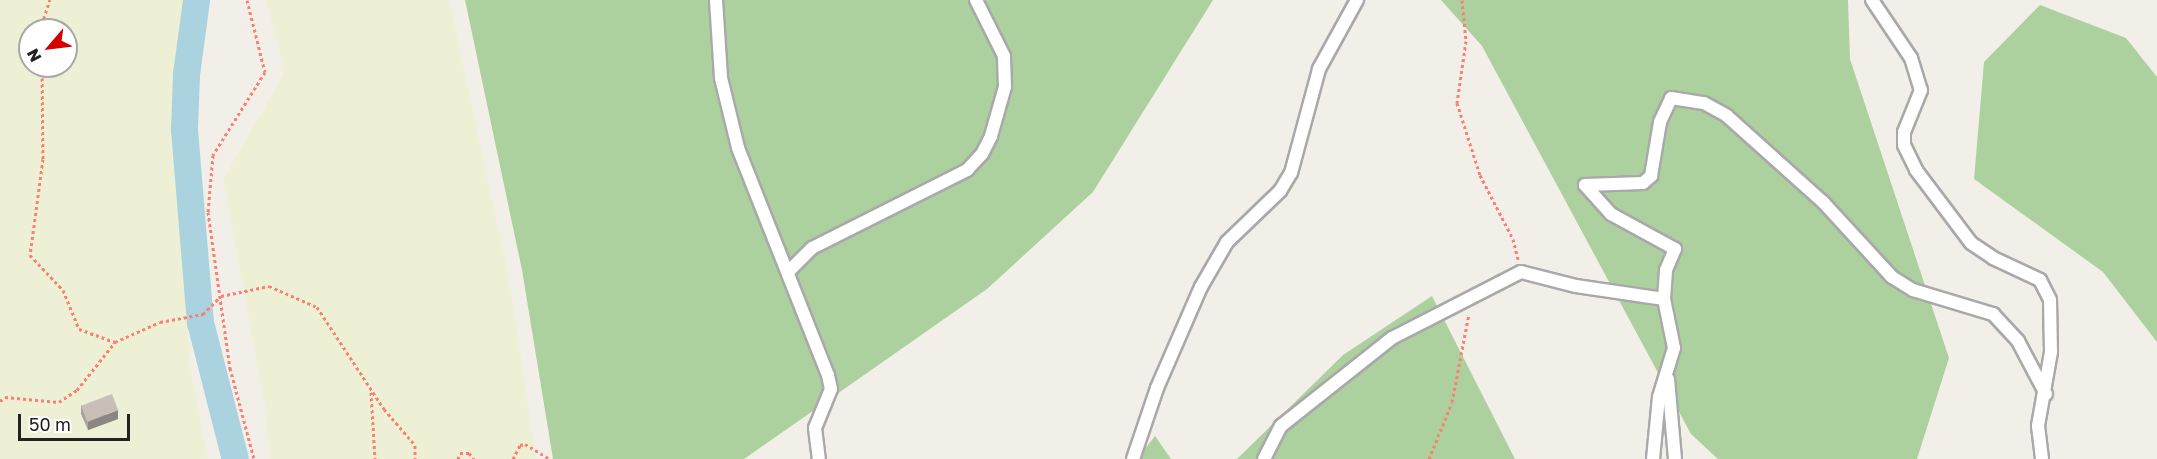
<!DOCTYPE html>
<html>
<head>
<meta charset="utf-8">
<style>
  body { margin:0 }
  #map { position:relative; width:2157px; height:459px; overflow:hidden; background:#f2efe9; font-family:"Golos Text",sans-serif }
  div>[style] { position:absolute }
  .farmland>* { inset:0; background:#eef0d5 }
  .forest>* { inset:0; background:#add19e }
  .river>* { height:27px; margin:-13.5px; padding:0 13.5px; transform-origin:13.5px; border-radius:13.5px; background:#aad3df }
  .path>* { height:3px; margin-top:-1.5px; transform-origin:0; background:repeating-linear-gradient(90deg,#fa8072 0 3px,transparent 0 6px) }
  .roads { filter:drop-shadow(2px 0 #a9a9a9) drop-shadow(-2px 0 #a9a9a9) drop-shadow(0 2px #a9a9a9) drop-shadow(0 -2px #a9a9a9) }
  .street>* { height:12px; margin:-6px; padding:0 6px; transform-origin:6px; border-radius:6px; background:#fff }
  .wall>* { inset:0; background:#aba49e }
  .shaded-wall>* { inset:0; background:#8b8681 }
  .building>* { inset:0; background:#c7bfb8; transform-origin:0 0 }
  span { translate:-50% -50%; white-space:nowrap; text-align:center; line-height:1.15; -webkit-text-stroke:4.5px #fff; paint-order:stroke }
  .north { position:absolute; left:18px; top:18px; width:60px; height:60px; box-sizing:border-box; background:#fff; border:2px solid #a7a7a7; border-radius:50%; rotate:242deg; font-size:16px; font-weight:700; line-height:24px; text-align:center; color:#222 }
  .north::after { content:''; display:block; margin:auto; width:21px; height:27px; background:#d40000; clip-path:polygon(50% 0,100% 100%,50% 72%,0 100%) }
  .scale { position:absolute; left:18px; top:414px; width:112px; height:27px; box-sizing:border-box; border:3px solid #222; border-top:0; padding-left:8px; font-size:18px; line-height:21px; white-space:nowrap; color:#222; -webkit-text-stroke:4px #fff; paint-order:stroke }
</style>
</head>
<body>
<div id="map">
  <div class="farmland">
    <i style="clip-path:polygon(evenodd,0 0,183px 0,172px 124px,190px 367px,208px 459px,0 459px,0 0,30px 30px,66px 30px,66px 66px,30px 66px,30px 30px)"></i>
    <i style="clip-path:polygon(266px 0,449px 0,509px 278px,536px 459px,270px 459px,266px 412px,223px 179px,285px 72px)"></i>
  </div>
  <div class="forest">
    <i style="clip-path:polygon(465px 0,1213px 0,1093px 192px,987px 289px,744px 459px,553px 459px,522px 270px)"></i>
    <i style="clip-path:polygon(1441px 0,1848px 0,1850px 59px,1949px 358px,1917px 459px,1718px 459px,1691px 434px,1482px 46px)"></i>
    <i style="clip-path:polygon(2040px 5px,2126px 38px,2157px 77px,2157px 342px,2103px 272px,1974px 179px,1984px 62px)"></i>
    <i style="clip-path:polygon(1432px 296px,1515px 459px,1237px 459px,1343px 355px)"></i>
    <i style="clip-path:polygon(1155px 436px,1171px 459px,1137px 459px)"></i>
  </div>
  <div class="river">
    <i style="left:196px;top:0;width:75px;rotate:97.7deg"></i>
    <i style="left:186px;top:74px;width:55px;rotate:92.1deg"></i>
    <i style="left:184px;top:129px;width:194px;rotate:85.3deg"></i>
    <i style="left:200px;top:322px;width:141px;rotate:75.7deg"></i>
  </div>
  <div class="path">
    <i style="left:247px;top:0;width:74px;rotate:76deg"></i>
    <i style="left:265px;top:72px;width:98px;rotate:122.1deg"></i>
    <i style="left:213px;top:155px;width:57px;rotate:95deg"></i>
    <i style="left:208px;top:212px;width:158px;rotate:82deg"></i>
    <i style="left:230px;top:368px;width:94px;rotate:75.2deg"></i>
    <i style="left:1462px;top:0;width:41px;rotate:84.4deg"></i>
    <i style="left:1466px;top:41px;width:63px;rotate:98.3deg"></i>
    <i style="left:1457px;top:103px;width:76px;rotate:72.3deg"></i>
    <i style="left:1480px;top:175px;width:72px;rotate:62.7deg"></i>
    <i style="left:1513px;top:239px;width:21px;rotate:76deg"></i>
    <i style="left:40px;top:30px;width:32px;rotate:-72deg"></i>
    <i style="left:42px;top:66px;width:93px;rotate:89.4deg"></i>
    <i style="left:43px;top:159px;width:97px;rotate:97.7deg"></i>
    <i style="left:30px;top:255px;width:48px;rotate:46.7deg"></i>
    <i style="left:63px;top:290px;width:42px;rotate:67.7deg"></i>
    <i style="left:79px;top:329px;width:38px;rotate:20deg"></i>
    <i style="left:371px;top:392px;width:67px;rotate:86.6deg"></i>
    <i style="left:0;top:401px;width:6px;rotate:-39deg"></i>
    <i style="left:5px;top:397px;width:54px;rotate:5.3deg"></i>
    <i style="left:59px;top:402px;width:22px;rotate:-34deg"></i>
    <i style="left:77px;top:390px;width:61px;rotate:-51.6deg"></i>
    <i style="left:115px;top:342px;width:49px;rotate:-24deg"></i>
    <i style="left:160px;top:322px;width:44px;rotate:-10.5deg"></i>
    <i style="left:203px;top:314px;width:25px;rotate:-45deg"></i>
    <i style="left:221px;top:296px;width:49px;rotate:-11.8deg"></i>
    <i style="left:269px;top:286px;width:52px;rotate:23.6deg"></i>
    <i style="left:317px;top:307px;width:122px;rotate:56.7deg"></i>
    <i style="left:384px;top:409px;width:48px;rotate:49.3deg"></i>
    <i style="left:415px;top:445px;width:14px;rotate:90deg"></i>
    <i style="left:458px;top:459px;width:6px;rotate:-72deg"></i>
    <i style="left:460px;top:453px;width:9px"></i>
    <i style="left:469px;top:453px;width:8px;rotate:50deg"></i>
    <i style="left:513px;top:459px;width:16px;rotate:-63deg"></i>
    <i style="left:520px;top:445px;width:5px;rotate:-11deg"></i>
    <i style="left:525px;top:444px;width:29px;rotate:31deg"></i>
    <i style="left:1429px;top:459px;width:61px;rotate:-68deg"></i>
    <i style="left:1452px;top:402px;width:90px;rotate:-79.1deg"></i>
  </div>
  <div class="roads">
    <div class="street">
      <i style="left:716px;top:0;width:78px;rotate:86.3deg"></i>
      <i style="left:721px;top:78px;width:72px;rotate:76.3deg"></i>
      <i style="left:738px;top:148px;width:244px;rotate:68.4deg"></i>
      <i style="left:828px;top:375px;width:14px;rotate:78deg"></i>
      <i style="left:831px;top:389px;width:42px;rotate:112.3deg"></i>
      <i style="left:815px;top:428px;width:31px;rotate:83deg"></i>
      <i style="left:1872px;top:0;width:70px;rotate:56.1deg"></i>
      <i style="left:1911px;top:58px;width:34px;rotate:73deg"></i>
      <i style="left:1921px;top:90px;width:45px;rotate:112deg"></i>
      <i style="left:1904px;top:132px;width:13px;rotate:90deg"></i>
      <i style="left:1904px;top:145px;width:28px;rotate:64deg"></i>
      <i style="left:1916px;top:170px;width:91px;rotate:53deg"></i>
      <i style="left:1971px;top:243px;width:27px;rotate:34deg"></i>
      <i style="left:1993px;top:258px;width:52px;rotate:25.1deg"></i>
      <i style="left:2040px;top:280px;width:22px;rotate:63deg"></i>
      <i style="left:2050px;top:300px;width:52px;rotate:88.9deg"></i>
      <i style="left:2051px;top:352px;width:75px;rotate:100deg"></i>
      <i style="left:2038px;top:426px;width:33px;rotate:83deg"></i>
      <i style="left:788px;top:272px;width:34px;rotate:-45deg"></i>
      <i style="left:812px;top:248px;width:174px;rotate:-26.7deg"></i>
      <i style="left:967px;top:170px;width:22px;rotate:-47deg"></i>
      <i style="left:982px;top:154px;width:20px;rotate:-63deg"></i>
      <i style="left:991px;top:136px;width:51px;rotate:-74.1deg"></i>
      <i style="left:1005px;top:87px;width:31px;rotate:-92deg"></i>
      <i style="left:1004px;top:56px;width:63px;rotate:-116.6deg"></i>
      <i style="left:1668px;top:379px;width:80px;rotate:85deg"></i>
      <i style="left:1133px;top:459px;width:75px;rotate:-71.3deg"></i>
      <i style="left:1157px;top:388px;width:110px;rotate:-66.5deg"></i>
      <i style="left:1201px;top:287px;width:52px;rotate:-60deg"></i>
      <i style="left:1227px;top:242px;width:74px;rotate:-43.9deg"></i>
      <i style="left:1280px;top:191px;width:21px;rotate:-59deg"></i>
      <i style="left:1291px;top:173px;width:108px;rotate:-74.9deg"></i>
      <i style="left:1319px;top:69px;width:79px;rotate:-61.2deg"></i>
      <i style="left:1264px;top:459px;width:37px;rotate:-63deg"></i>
      <i style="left:1281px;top:426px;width:142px;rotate:-38.4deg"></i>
      <i style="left:1392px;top:338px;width:145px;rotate:-27.1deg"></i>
      <i style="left:1521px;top:272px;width:57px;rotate:14.3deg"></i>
      <i style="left:1576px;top:286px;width:89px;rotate:8.4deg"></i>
      <i style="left:1664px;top:299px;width:29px;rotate:-86deg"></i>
      <i style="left:1666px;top:270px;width:23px;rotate:-67deg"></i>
      <i style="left:1675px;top:249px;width:73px;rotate:-151.3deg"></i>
      <i style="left:1611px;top:214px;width:39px;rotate:-132deg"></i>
      <i style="left:1585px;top:185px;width:58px;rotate:-2deg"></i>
      <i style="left:1643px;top:183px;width:11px;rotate:-41deg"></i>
      <i style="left:1651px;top:176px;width:55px;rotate:-80.5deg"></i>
      <i style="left:1660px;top:122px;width:26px;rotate:-65deg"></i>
      <i style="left:1671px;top:98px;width:33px;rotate:9deg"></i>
      <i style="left:1704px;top:103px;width:26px;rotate:29deg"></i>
      <i style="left:1727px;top:116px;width:129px;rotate:41.9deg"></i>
      <i style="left:1823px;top:202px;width:102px;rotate:47.4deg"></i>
      <i style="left:1892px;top:277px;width:25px;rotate:32deg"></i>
      <i style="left:1913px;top:290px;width:84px;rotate:16.7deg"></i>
      <i style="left:1993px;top:314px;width:37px;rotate:47deg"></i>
      <i style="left:2018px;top:341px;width:60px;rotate:62.2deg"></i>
      <i style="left:1653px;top:459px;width:62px;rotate:-84.5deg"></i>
      <i style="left:1659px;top:397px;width:51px;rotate:-73deg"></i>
      <i style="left:1674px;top:348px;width:50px;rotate:-101.5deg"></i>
    </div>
  </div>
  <div class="wall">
    <i style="clip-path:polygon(81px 405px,118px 419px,88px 430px,81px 414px)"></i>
  </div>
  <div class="shaded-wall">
    <i style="clip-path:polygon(118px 410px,118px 419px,88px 430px,88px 422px)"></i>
  </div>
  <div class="building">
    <i style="left:112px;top:394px;width:17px;height:33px;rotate:69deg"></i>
  </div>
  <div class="north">N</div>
  <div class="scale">50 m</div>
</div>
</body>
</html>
